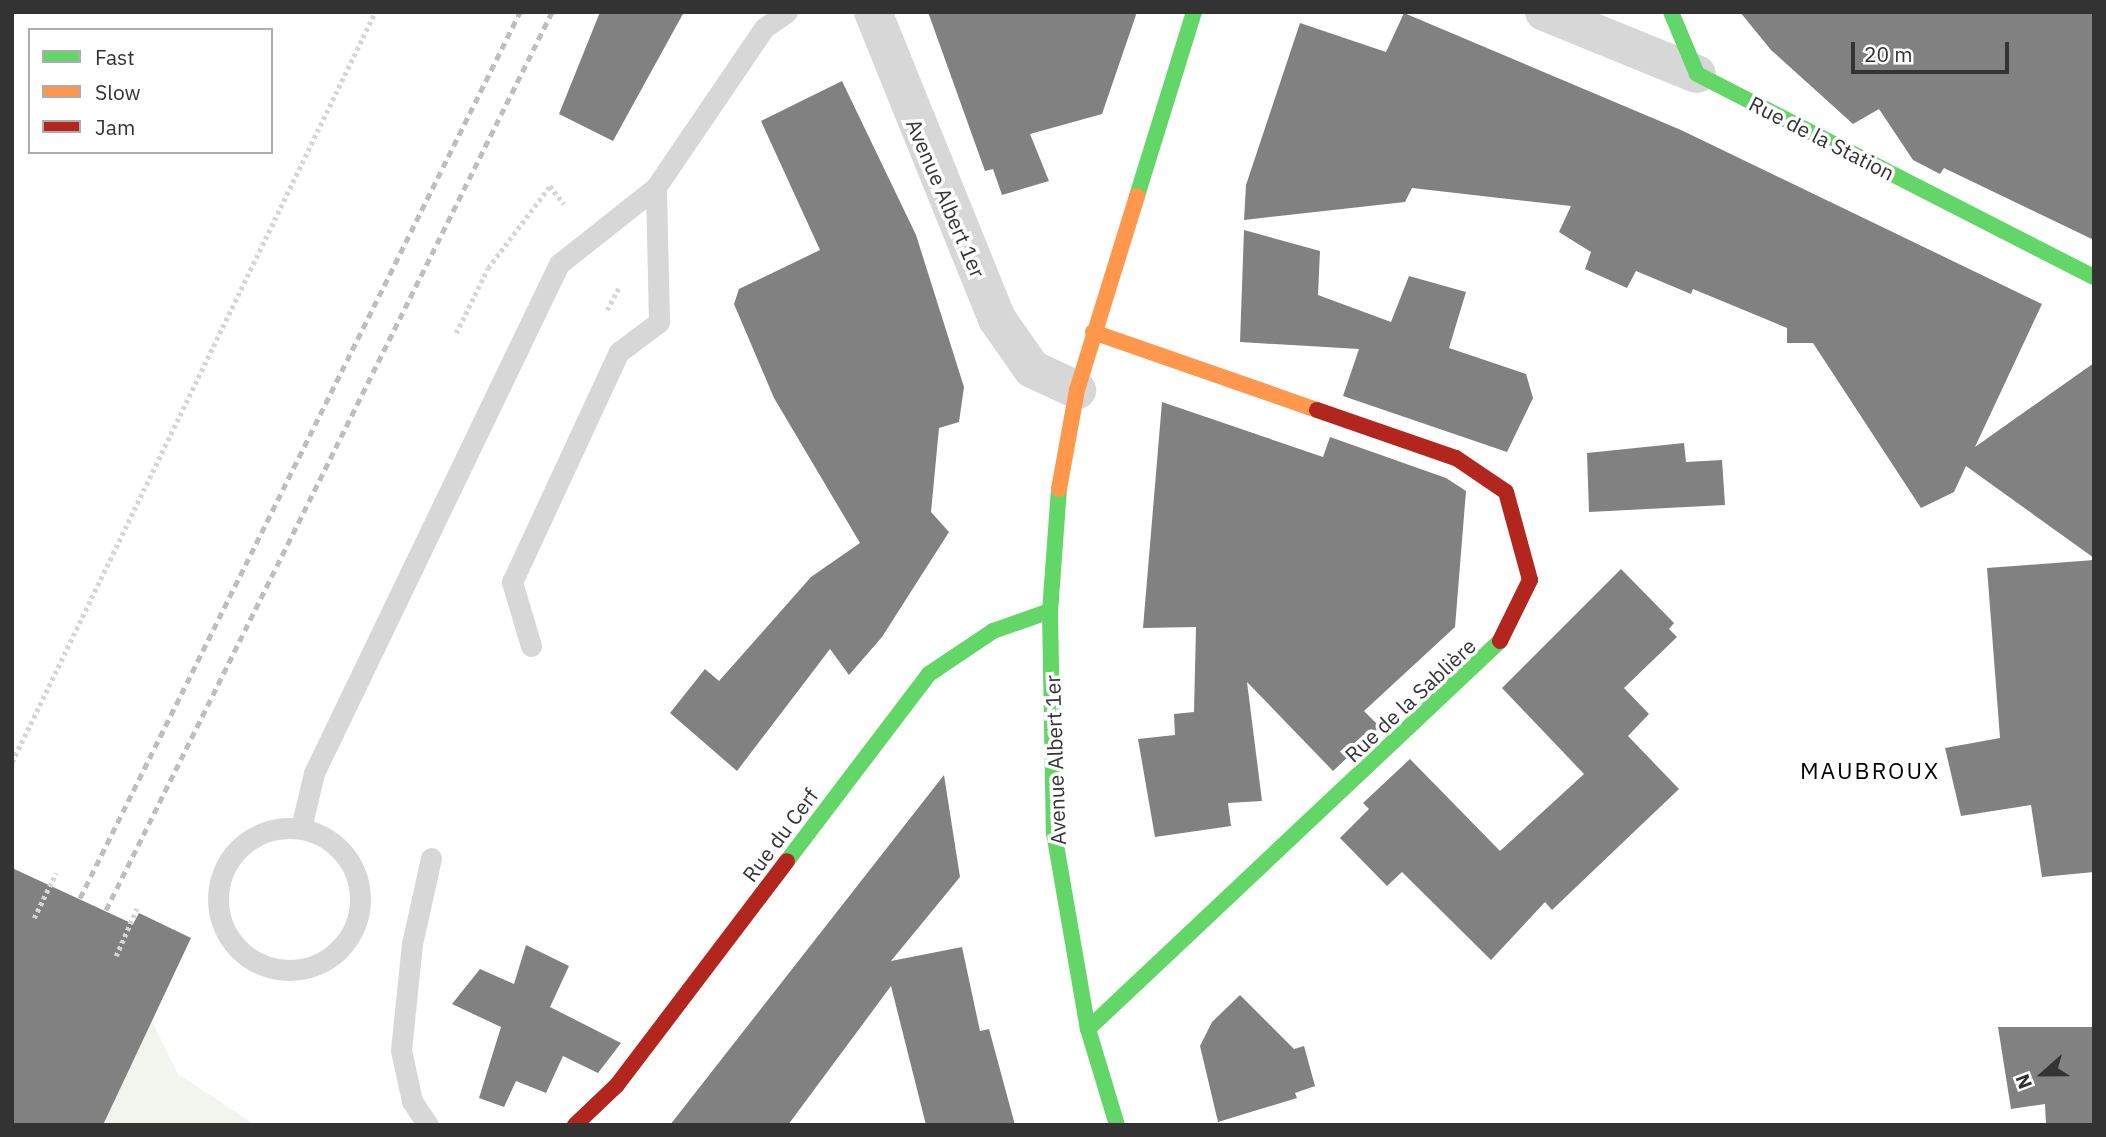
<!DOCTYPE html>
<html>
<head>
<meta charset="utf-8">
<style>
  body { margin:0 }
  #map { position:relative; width:2106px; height:1137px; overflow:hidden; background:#fff; font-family:"IBM Plex Sans",sans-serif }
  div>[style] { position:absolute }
  .green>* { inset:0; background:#f1f5ed }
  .building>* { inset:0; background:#818181 }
  .path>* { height:4.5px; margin-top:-2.25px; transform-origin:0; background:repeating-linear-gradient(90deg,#d6d6d6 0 3.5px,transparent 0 7px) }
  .lane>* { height:21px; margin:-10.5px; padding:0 10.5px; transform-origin:10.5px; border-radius:10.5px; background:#d7d7d7 }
  .lane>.ring { margin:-10.5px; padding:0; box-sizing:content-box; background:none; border:21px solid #d7d7d7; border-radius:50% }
  .street>* { height:38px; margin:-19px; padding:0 19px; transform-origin:19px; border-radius:19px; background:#d7d7d7 }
  .fast>* { height:16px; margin:-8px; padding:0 8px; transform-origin:8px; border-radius:8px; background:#63d668 }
  .slow>* { height:16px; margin:-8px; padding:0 8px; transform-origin:8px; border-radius:8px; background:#ff974d }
  .jam>* { height:16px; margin:-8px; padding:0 8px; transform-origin:8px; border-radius:8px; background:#b3261e }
  .rail>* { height:5px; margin-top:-2.5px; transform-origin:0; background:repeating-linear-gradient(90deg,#bebebe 0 7px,transparent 0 12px) }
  span { translate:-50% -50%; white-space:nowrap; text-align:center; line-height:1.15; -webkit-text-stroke:7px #fff; paint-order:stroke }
  .street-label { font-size:21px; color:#333 }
  .neighbourhood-label { font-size:23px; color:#000; letter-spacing:2px }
  .frame { position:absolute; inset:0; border:14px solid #333; pointer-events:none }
  .legend { position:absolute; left:28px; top:28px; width:245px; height:126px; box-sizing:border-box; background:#fff; border:2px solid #adadad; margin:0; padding:9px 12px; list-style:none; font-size:21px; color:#333 }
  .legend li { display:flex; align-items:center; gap:14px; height:35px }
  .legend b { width:35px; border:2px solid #adadad }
  .north { position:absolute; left:2008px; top:1039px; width:70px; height:70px; -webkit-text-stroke:5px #fff; paint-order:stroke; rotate:249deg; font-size:19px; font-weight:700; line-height:28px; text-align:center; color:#333 }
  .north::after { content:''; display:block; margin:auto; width:24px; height:32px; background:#333; clip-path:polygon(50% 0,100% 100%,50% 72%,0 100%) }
  .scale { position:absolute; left:1851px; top:42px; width:158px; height:32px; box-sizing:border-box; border:4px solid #333; border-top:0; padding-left:9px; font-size:21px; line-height:24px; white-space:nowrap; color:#333; -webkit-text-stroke:5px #fff; paint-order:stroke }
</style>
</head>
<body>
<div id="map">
  <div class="green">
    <i style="clip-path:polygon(152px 1021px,178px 1074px,255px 1125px,103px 1125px)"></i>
  </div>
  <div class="building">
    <i style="clip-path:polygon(600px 12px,684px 12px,613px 141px,559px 114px)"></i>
    <i style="clip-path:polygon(928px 12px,1137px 12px,1102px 114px,1030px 134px,1049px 181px,1002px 195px,993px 169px,985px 171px)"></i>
    <i style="clip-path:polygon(1740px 12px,2094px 12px,2094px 240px,1944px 168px,1940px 174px,1913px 160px,1879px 109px,1853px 124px,1771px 50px)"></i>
    <i style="clip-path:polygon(1404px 13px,1681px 130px,2042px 304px,1975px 447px,2094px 363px,2094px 558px,1966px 466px,1954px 492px,1921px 508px,1813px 343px,1787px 343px,1787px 328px,1693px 289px,1691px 294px,1636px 271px,1627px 288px,1585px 269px,1591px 252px,1559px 232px,1571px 206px,1412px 188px,1405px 202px,1244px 220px,1246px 185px,1300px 23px,1386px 52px)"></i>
    <i style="clip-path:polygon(842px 81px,916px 235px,964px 387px,959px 422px,939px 428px,931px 512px,949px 532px,882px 637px,849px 675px,830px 649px,737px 771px,670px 713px,705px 669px,719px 681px,811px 577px,860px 543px,774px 398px,734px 304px,739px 289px,820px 250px,761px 121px)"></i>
    <i style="clip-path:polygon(1244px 230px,1320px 251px,1318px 295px,1391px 322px,1409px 276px,1466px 292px,1449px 348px,1526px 374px,1533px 398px,1507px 452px,1343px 396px,1359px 349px,1240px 342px)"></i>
    <i style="clip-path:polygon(1162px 402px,1323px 457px,1330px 437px,1446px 478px,1466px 491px,1455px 627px,1364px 711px,1380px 727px,1333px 771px,1247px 682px,1262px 801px,1228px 803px,1231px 826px,1155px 837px,1138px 739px,1175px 735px,1174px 714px,1194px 712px,1196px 627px,1143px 628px)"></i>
    <i style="clip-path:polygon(1684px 443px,1686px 462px,1722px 460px,1725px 505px,1589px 512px,1587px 453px)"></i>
    <i style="clip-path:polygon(2094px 560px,2094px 872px,2042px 877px,2031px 805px,1961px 816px,1945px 748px,2000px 738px,1987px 568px)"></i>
    <i style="clip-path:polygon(1621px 569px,1674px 623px,1669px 629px,1677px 637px,1624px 688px,1649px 714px,1628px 736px,1679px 789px,1552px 910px,1545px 902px,1491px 960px,1402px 872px,1387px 886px,1340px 838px,1369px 809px,1363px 803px,1410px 759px,1500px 851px,1584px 774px,1502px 688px)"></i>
    <i style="clip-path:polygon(944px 775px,960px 877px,891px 961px,962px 947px,980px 1031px,989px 1029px,1015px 1125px,926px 1125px,891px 986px,788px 1125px,670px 1125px)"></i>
    <i style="clip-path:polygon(12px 868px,133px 924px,139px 913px,191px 938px,103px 1125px,12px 1125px)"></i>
    <i style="clip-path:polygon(526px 945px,569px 966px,550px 1007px,621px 1043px,598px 1073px,563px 1056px,546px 1093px,516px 1081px,504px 1107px,479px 1098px,501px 1027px,452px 1004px,480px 969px,514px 984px)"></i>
    <i style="clip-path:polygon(1240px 995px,1294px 1049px,1304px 1046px,1315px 1086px,1295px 1093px,1297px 1098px,1218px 1122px,1200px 1046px,1212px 1022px)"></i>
    <i style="clip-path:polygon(1998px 1027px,2094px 1027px,2094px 1125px,2046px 1125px,2045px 1104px,2011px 1109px)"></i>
  </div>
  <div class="path">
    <i style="left:607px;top:310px;width:26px;rotate:-62deg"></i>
    <i style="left:456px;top:333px;width:72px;rotate:-63.8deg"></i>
    <i style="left:488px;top:268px;width:103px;rotate:-52.9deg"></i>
    <i style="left:550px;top:186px;width:23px;rotate:52deg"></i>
    <i style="left:12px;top:762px;width:833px;rotate:-64.17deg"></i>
    <i style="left:34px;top:918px;width:50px;rotate:-63.9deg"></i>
    <i style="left:116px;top:956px;width:52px;rotate:-66.4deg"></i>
  </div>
  <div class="lane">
    <i style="left:531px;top:646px;width:67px;rotate:-106.5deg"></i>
    <i style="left:512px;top:582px;width:254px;rotate:-65.1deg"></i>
    <i style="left:619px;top:352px;width:50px;rotate:-36.9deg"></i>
    <i style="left:659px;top:322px;width:135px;rotate:-91.3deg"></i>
    <i class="ring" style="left:218px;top:828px;width:121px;height:121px"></i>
    <i style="left:301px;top:828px;width:57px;rotate:-76.7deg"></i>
    <i style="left:314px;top:773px;width:565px;rotate:-64.3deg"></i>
    <i style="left:559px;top:264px;width:124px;rotate:-38.4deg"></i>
    <i style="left:656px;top:187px;width:192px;rotate:-55.8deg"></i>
    <i style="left:764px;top:28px;width:28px;rotate:-35deg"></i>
    <i style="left:428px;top:1125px;width:29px;rotate:-124deg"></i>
    <i style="left:412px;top:1101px;width:52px;rotate:-102.2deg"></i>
    <i style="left:401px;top:1050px;width:107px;rotate:-84.1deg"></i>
    <i style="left:412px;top:944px;width:88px;rotate:-77.5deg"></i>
  </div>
  <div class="street">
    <i style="left:873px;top:12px;width:331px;rotate:68deg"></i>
    <i style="left:997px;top:319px;width:61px;rotate:55deg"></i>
    <i style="left:1032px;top:369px;width:50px;rotate:25deg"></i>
    <i style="left:1544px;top:12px;width:165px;rotate:22.1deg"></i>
  </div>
  <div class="fast">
    <i style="left:1671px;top:12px;width:67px;rotate:67.2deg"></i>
    <i style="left:1697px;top:74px;width:446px;rotate:27.1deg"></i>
    <i style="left:1137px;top:196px;width:193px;rotate:-72.8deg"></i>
    <i style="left:1059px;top:489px;width:122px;rotate:94.2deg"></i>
    <i style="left:1050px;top:611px;width:222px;rotate:89deg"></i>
    <i style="left:1054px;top:833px;width:199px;rotate:80.2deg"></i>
    <i style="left:1088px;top:1029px;width:100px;rotate:73.2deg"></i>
    <i style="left:787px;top:861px;width:235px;rotate:-52.8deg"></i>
    <i style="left:929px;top:674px;width:77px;rotate:-33.9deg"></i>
    <i style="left:993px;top:631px;width:60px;rotate:-19.3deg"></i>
    <i style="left:1088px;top:1029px;width:566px;rotate:-43.28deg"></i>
  </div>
  <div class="slow">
    <i style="left:1093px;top:332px;width:237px;rotate:19.2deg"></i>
    <i style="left:1059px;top:489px;width:101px;rotate:-79.7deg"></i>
    <i style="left:1077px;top:390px;width:203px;rotate:-72.8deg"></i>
  </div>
  <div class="jam">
    <i style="left:1317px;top:410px;width:147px;rotate:19.1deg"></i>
    <i style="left:1456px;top:458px;width:60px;rotate:34.2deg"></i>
    <i style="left:1506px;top:492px;width:91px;rotate:74.7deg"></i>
    <i style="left:1530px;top:580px;width:68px;rotate:116.2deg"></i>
    <i style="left:575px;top:1125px;width:58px;rotate:-43.6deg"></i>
    <i style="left:617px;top:1085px;width:281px;rotate:-52.8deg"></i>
  </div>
  <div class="rail">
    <i style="left:80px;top:898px;width:989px;rotate:-63.59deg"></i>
    <i style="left:106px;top:910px;width:1003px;rotate:-63.59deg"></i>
  </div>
  <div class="street-label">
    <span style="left:1822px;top:138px;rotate:27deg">Rue de la Station</span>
    <span style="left:946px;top:198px;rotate:67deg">Avenue Albert 1er</span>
    <span style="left:1410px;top:700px;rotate:-43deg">Rue de la Sablière</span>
    <span style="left:1055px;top:760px;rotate:-92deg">Avenue Albert 1er</span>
    <span style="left:780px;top:835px;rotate:-53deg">Rue du Cerf</span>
  </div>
  <div class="neighbourhood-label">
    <span style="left:1870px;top:770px">MAUBROUX</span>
  </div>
  <div class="frame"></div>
  <ul class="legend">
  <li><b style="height:9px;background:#63d668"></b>Fast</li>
  <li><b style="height:9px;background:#ff974d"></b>Slow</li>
  <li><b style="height:9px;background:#b3261e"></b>Jam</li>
  </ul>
  <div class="north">N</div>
  <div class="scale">20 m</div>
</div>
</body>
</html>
